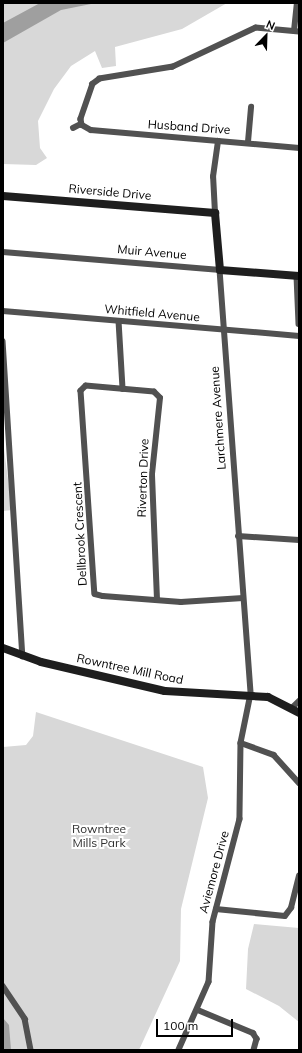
<!DOCTYPE html>
<html>
<head>
<meta charset="utf-8">
<style>
  body { margin:0 }
  #map { position:relative; width:302px; height:1053px; overflow:hidden; background:#fff; font-family:Mulish,sans-serif }
  div>[style] { position:absolute }
  .green>* { inset:0; background:#d8d8d8 }
  .water>* { inset:0; background:#9f9f9f }
  .street>* { height:5.5px; margin:-2.75px; padding:0 2.75px; transform-origin:2.75px; border-radius:2.75px; background:#515151 }
  .secondary>* { height:8px; margin:-4px; padding:0 4px; transform-origin:4px; border-radius:4px; background:#1e1e1e }
  span { translate:-50% -50%; white-space:nowrap; text-align:center; line-height:1.15; -webkit-text-stroke:4px #fff; paint-order:stroke }
  .street-label { font-size:12px; color:#000 }
  .park-label { font-size:12px; color:#2f2f2f }
  .frame { position:absolute; inset:0; border:4px solid #000; pointer-events:none }
  .north { position:absolute; left:246px; top:16px; width:40px; height:40px; -webkit-text-stroke:3px #fff; paint-order:stroke; rotate:23deg; font-size:11px; font-weight:700; line-height:16px; text-align:center; color:#000 }
  .north::after { content:''; display:block; margin:auto; width:14px; height:18px; background:#000; clip-path:polygon(50% 0,100% 100%,50% 72%,0 100%) }
  .scale { position:absolute; left:156px; top:1019px; width:77px; height:18px; box-sizing:border-box; border:2px solid #000; border-top:0; padding-left:5px; font-size:12px; line-height:14px; white-space:nowrap; color:#000; -webkit-text-stroke:3px #fff; paint-order:stroke }
</style>
</head>
<body>
<div id="map">
  <div class="green">
    <i style="clip-path:polygon(3px 3px,227px 3px,182px 29px,115px 47px,116px 66px,102px 68px,95px 51px,71px 66px,54px 89px,38px 121px,40px 148px,47px 158px,36px 165px,3px 164px)"></i>
    <i style="clip-path:polygon(3px 441px,12px 510px,3px 511px)"></i>
    <i style="clip-path:polygon(36px 712px,203px 767px,208px 798px,181px 909px,180px 961px,139px 1050px,3px 1050px,3px 747px,26px 745px,33px 736px)"></i>
    <i style="clip-path:polygon(254px 924px,299px 928px,299px 1022px,279px 1006px,246px 989px,248px 949px)"></i>
  </div>
  <div class="water">
    <i style="clip-path:polygon(40px 3px,96px 3px,61px 10px,3px 43px,3px 23px)"></i>
    <i style="clip-path:polygon(3px 1018px,9px 1025px,11px 1050px,3px 1050px)"></i>
  </div>
  <div class="street">
    <i style="left:294px;top:31px;width:28px;rotate:-84deg"></i>
    <i style="left:299px;top:32px;width:43px;rotate:-174.7deg"></i>
    <i style="left:256px;top:28px;width:92px;rotate:154.8deg"></i>
    <i style="left:173px;top:67px;width:74px;rotate:170.7deg"></i>
    <i style="left:100px;top:79px;width:9px;rotate:144deg"></i>
    <i style="left:93px;top:84px;width:37px;rotate:109deg"></i>
    <i style="left:81px;top:119px;width:6px;rotate:81deg"></i>
    <i style="left:82px;top:125px;width:10px;rotate:29deg"></i>
    <i style="left:91px;top:130px;width:209px;rotate:4.9deg"></i>
    <i style="left:73px;top:128px;width:9px;rotate:-27deg"></i>
    <i style="left:248px;top:142px;width:35px;rotate:-85deg"></i>
    <i style="left:215px;top:213px;width:36px;rotate:-93deg"></i>
    <i style="left:213px;top:177px;width:36px;rotate:-82deg"></i>
    <i style="left:3px;top:252px;width:218px;rotate:4.7deg"></i>
    <i style="left:220px;top:270px;width:425px;rotate:85.8deg"></i>
    <i style="left:251px;top:694px;width:50px;rotate:101.5deg"></i>
    <i style="left:241px;top:743px;width:76px;rotate:90.8deg"></i>
    <i style="left:240px;top:819px;width:106px;rotate:104.7deg"></i>
    <i style="left:213px;top:922px;width:60px;rotate:93.8deg"></i>
    <i style="left:209px;top:982px;width:74px;rotate:113.8deg"></i>
    <i style="left:297px;top:276px;width:48px;rotate:87.6deg"></i>
    <i style="left:3px;top:311px;width:297px;rotate:4.8deg"></i>
    <i style="left:119px;top:321px;width:68px;rotate:86.6deg"></i>
    <i style="left:3px;top:341px;width:316px;rotate:86.4deg"></i>
    <i style="left:238px;top:536px;width:61px;rotate:3.8deg"></i>
    <i style="left:157px;top:600px;width:126px;rotate:-92.3deg"></i>
    <i style="left:152px;top:474px;width:76px;rotate:-84deg"></i>
    <i style="left:160px;top:398px;width:8px;rotate:-135deg"></i>
    <i style="left:154px;top:392px;width:68px;rotate:-175deg"></i>
    <i style="left:86px;top:386px;width:7px;rotate:135deg"></i>
    <i style="left:81px;top:391px;width:203px;rotate:86.1deg"></i>
    <i style="left:95px;top:594px;width:8px;rotate:14deg"></i>
    <i style="left:103px;top:596px;width:78px;rotate:4.4deg"></i>
    <i style="left:181px;top:602px;width:62px;rotate:-3.7deg"></i>
    <i style="left:292px;top:708px;width:10px;rotate:-45deg"></i>
    <i style="left:241px;top:743px;width:35px;rotate:20deg"></i>
    <i style="left:274px;top:755px;width:38px;rotate:48deg"></i>
    <i style="left:216px;top:909px;width:69px;rotate:5.8deg"></i>
    <i style="left:285px;top:916px;width:10px;rotate:-53deg"></i>
    <i style="left:291px;top:908px;width:33px;rotate:-76deg"></i>
    <i style="left:3px;top:986px;width:40px;rotate:56deg"></i>
    <i style="left:25px;top:1019px;width:32px;rotate:79deg"></i>
    <i style="left:198px;top:1010px;width:60px;rotate:22.7deg"></i>
    <i style="left:253px;top:1033px;width:7px;rotate:56deg"></i>
    <i style="left:257px;top:1039px;width:11px;rotate:105deg"></i>
  </div>
  <div class="secondary">
    <i style="left:3px;top:196px;width:213px;rotate:4.6deg"></i>
    <i style="left:215px;top:213px;width:57px;rotate:85deg"></i>
    <i style="left:220px;top:270px;width:79px;rotate:4.3deg"></i>
    <i style="left:3px;top:648px;width:40px;rotate:20.2deg"></i>
    <i style="left:41px;top:662px;width:127px;rotate:13.2deg"></i>
    <i style="left:165px;top:691px;width:103px;rotate:3.3deg"></i>
    <i style="left:268px;top:697px;width:35px;rotate:27deg"></i>
  </div>
  <div class="street-label">
    <span style="left:189px;top:127px;rotate:4deg">Husband Drive</span>
    <span style="left:110px;top:192px;rotate:5deg">Riverside Drive</span>
    <span style="left:152px;top:252px;rotate:5deg">Muir Avenue</span>
    <span style="left:152px;top:313px;rotate:5deg">Whitfield Avenue</span>
    <span style="left:218px;top:418px;rotate:-94deg">Larchmere Avenue</span>
    <span style="left:143px;top:478px;rotate:-88deg">Riverton Drive</span>
    <span style="left:80px;top:534px;rotate:-93deg">Dellbrook Crescent</span>
    <span style="left:130px;top:669px;rotate:12deg">Rowntree Mill Road</span>
    <span style="left:214px;top:872px;rotate:-75deg">Aviemore Drive</span>
  </div>
  <div class="park-label">
    <span style="left:99px;top:836px">Rowntree<br>Mills Park</span>
  </div>
  <div class="frame"></div>
  <div class="north">N</div>
  <div class="scale">100 m</div>
</div>
</body>
</html>
